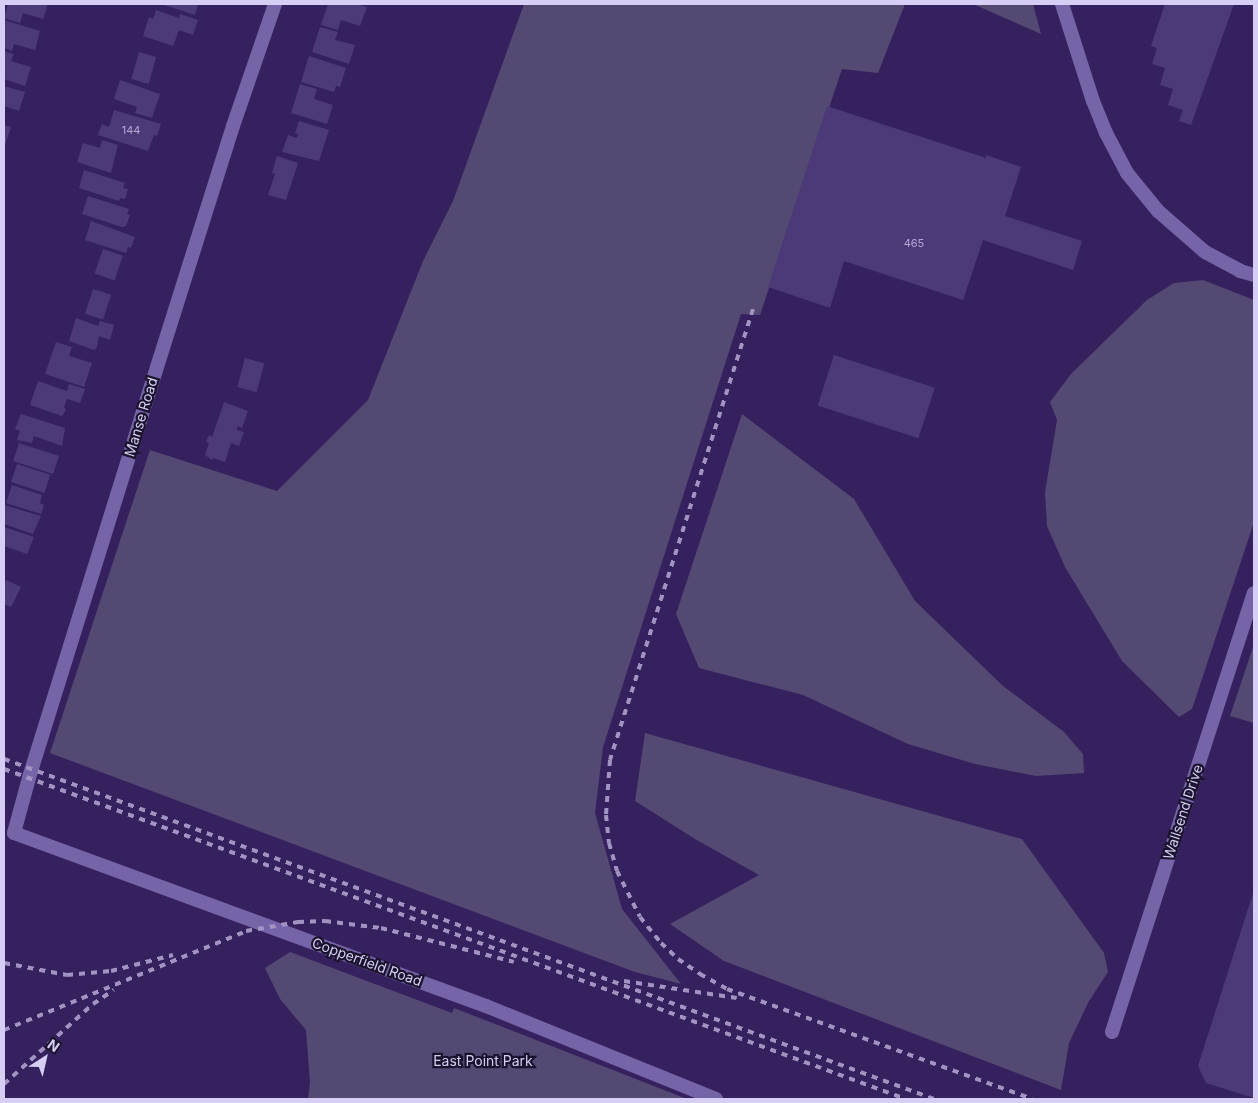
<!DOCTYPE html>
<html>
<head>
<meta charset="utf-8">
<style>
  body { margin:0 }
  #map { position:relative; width:1258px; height:1103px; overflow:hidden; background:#36215f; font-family:Inter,sans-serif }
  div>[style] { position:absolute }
  .green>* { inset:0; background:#544972 }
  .building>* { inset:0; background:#4c3978; transform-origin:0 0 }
  .minor>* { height:14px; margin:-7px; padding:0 7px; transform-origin:7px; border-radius:7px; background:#7664a8 }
  .tertiary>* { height:14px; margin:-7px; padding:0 7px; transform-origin:7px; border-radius:7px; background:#7664a8 }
  .rail>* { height:4px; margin-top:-2px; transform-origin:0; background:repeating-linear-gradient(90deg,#a194c2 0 6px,transparent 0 12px) }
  span { translate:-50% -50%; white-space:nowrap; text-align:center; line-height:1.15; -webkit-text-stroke:4.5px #1b132e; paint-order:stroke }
  .number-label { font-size:11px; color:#b4a9d5 }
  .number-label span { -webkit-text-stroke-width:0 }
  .street-label { font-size:14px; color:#d6cef4 }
  .park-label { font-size:14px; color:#d6cef3 }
  .frame { position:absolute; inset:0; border:5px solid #d6cef4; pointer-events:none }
  .north { position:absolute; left:20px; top:1033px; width:50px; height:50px; -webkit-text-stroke:4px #1b132e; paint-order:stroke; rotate:35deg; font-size:14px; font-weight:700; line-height:20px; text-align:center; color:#d6cef4 }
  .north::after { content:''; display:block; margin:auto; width:18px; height:22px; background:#d6cef4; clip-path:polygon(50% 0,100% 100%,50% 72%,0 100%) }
</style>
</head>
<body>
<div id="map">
  <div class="green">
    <i style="clip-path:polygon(524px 4px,905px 4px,878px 73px,842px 69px,760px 315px,741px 314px,603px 747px,595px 813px,622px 909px,681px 984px,635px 972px,50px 753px,150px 450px,277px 491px,368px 400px,423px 261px,453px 201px)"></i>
    <i style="clip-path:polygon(973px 4px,1033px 4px,1041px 34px)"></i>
    <i style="clip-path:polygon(1203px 280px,1254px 300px,1254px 522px,1192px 709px,1179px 717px,1122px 661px,1065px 567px,1047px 526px,1045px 492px,1057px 420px,1050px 402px,1071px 374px,1147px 300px,1174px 283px)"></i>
    <i style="clip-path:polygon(742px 414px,854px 499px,915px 601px,1003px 686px,1064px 732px,1083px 754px,1084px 773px,1036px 776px,975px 764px,908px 744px,803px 695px,699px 668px,676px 614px)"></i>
    <i style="clip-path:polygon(1254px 644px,1254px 723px,1230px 716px)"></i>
    <i style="clip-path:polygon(645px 733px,1022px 839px,1104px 953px,1108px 972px,1089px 1001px,1069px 1043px,1061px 1090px,724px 961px,670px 924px,759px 875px,695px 839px,635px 801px)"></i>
    <i style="clip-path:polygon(290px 952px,452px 1013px,454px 1008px,687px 1099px,308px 1099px,310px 1083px,306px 1030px,280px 999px,265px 968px)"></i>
  </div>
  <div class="building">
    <i style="clip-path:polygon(8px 4px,48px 4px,43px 19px,23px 13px,20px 23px,4px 18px)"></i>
    <i style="clip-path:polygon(161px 4px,198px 4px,195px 15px)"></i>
    <i style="clip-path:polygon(328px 4px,356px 4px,367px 7px,360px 26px,341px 20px,338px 30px,321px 25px)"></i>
    <i style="clip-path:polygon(1165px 4px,1234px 4px,1191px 125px,1179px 121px,1183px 110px,1168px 105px,1173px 89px,1160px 85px,1165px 68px,1152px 64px,1157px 48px,1151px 46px)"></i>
    <i style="clip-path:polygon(156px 10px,179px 18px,180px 14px,198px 20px,193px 35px,179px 30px,173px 46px,143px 36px,149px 17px,153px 19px)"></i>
    <i style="clip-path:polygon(4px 20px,40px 31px,35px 50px,14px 44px,12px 51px,4px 48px)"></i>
    <i style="clip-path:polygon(320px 27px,338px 32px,335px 40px,355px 45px,349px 64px,312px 52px)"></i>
    <i style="clip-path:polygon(4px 51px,14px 54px,11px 61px,31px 67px,25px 86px,4px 79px)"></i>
    <i style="left:139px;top:52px;width:18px;height:28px;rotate:16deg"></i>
    <i style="clip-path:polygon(309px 56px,346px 68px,340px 87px,336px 86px,334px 92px,301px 82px)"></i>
    <i style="clip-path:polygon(120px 80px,160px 94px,152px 118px,135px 113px,137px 107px,114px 99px)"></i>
    <i style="clip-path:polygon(300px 84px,317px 89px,314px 99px,333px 105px,327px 124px,291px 113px)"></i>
    <i style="clip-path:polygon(4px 86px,25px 92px,19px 111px,4px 106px)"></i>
    <i style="clip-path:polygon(827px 106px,986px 158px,986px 155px,1021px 167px,1005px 216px,1082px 241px,1073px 270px,983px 240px,963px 300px,844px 261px,830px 308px,768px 287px)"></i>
    <i style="clip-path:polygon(114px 110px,161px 124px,157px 136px,154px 135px,148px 151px,98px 135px,102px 124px,109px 127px)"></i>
    <i style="clip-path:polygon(299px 121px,329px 130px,319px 161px,282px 152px,288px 135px,297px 138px,298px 134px,295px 133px)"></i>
    <i style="clip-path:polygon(4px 125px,11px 127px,4px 148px)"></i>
    <i style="clip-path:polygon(102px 140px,118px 145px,111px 173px,77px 162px,83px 143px,100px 148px)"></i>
    <i style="clip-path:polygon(277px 156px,298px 163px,286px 200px,268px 195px,275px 174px,272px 173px)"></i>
    <i style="clip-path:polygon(84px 170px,125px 183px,123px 188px,128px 189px,125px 199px,120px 198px,119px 201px,79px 188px)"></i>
    <i style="clip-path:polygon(88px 196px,129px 209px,127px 214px,130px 215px,126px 226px,122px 227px,82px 214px)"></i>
    <i style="clip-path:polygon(91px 221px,135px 237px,131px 248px,128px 247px,126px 253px,85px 240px)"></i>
    <i style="left:103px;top:249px;width:21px;height:26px;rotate:19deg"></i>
    <i style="left:93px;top:289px;width:19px;height:26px;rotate:18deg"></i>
    <i style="clip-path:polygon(76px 318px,98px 326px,100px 321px,114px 325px,110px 340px,99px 336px,97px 347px,94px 350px,69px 341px)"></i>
    <i style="clip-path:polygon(56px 342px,72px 347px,69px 356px,92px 363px,84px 387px,45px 374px)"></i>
    <i style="left:834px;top:355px;width:106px;height:53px;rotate:18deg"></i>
    <i style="left:245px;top:358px;width:20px;height:30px;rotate:15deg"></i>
    <i style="clip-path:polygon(38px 381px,67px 391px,69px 384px,85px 389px,80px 403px,67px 399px,64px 407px,66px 410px,62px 416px,30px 405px)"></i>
    <i style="clip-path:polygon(224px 402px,248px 411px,242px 428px,238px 426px,237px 430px,244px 432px,239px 446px,231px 443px,225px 462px,213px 458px,212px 460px,205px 455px,209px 443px,206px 442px,209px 435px,212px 437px)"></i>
    <i style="clip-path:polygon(21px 414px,65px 428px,62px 446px,34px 436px,32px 443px,17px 440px,20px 431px,15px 429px)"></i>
    <i style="left:19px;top:443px;width:42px;height:19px;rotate:18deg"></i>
    <i style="left:17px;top:464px;width:35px;height:19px;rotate:18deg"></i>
    <i style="clip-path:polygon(12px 485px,42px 495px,40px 503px,44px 505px,41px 514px,6px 503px)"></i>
    <i style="clip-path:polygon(4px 505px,41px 516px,33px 534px,4px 524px)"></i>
    <i style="clip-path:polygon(4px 527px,34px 537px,27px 554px,4px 546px)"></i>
    <i style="clip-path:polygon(6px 580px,21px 587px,11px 607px,4px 604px,4px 585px)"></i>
    <i style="clip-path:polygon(1254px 890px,1254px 1098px,1206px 1083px,1198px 1066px)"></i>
  </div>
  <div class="minor">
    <i style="left:275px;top:4px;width:129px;rotate:109deg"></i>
    <i style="left:233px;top:126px;width:306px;rotate:107.5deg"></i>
    <i style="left:141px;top:418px;width:377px;rotate:107.3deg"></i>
    <i style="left:29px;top:778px;width:57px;rotate:105.3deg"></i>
    <i style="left:14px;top:833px;width:503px;rotate:20.13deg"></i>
    <i style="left:486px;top:1006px;width:248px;rotate:22deg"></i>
    <i style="left:1112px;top:1032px;width:461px;rotate:-72.1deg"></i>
  </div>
  <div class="tertiary">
    <i style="left:1062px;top:4px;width:102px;rotate:72.3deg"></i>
    <i style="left:1093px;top:101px;width:35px;rotate:68deg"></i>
    <i style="left:1106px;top:133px;width:45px;rotate:62.3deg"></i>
    <i style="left:1127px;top:173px;width:49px;rotate:50.8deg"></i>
    <i style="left:1158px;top:211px;width:62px;rotate:41.1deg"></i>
    <i style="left:1205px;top:252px;width:40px;rotate:28deg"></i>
    <i style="left:1240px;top:271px;width:15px;rotate:16deg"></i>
  </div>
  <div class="rail">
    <i style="left:753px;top:309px;width:473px;rotate:107.6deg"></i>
    <i style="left:610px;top:760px;width:55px;rotate:94.2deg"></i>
    <i style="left:606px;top:815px;width:28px;rotate:84deg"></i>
    <i style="left:609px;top:843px;width:29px;rotate:74deg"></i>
    <i style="left:617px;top:871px;width:51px;rotate:63.4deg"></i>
    <i style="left:640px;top:917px;width:33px;rotate:51deg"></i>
    <i style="left:661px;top:943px;width:23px;rotate:43deg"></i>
    <i style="left:678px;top:959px;width:27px;rotate:34deg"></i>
    <i style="left:700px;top:974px;width:31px;rotate:29deg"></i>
    <i style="left:727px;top:989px;width:324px;rotate:19.8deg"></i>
    <i style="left:4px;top:759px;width:990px;rotate:20.08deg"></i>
    <i style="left:4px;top:769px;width:960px;rotate:20.1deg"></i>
    <i style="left:4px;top:963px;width:64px;rotate:10.8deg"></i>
    <i style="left:67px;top:975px;width:44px;rotate:-5.2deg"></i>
    <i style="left:111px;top:971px;width:64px;rotate:-14.5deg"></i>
    <i style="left:624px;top:981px;width:114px;rotate:8.6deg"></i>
    <i style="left:4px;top:1030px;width:261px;rotate:-22.2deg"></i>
    <i style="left:246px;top:931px;width:53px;rotate:-9.8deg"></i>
    <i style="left:298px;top:922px;width:27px;rotate:-2deg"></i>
    <i style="left:325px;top:921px;width:56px;rotate:7.1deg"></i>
    <i style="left:381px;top:928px;width:137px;rotate:14.3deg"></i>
    <i style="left:4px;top:1084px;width:120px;rotate:-42deg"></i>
    <i style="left:93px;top:1004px;width:25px;rotate:-34deg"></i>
  </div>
  <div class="number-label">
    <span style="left:131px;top:130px">144</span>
    <span style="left:914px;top:243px">465</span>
  </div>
  <div class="street-label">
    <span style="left:141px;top:417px;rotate:-73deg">Manse Road</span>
    <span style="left:1183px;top:812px;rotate:-72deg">Wallsend Drive</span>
    <span style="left:367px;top:962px;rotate:20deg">Copperfield Road</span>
  </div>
  <div class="park-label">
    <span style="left:483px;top:1061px">East Point Park</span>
  </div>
  <div class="frame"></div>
  <div class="north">N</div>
</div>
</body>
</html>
